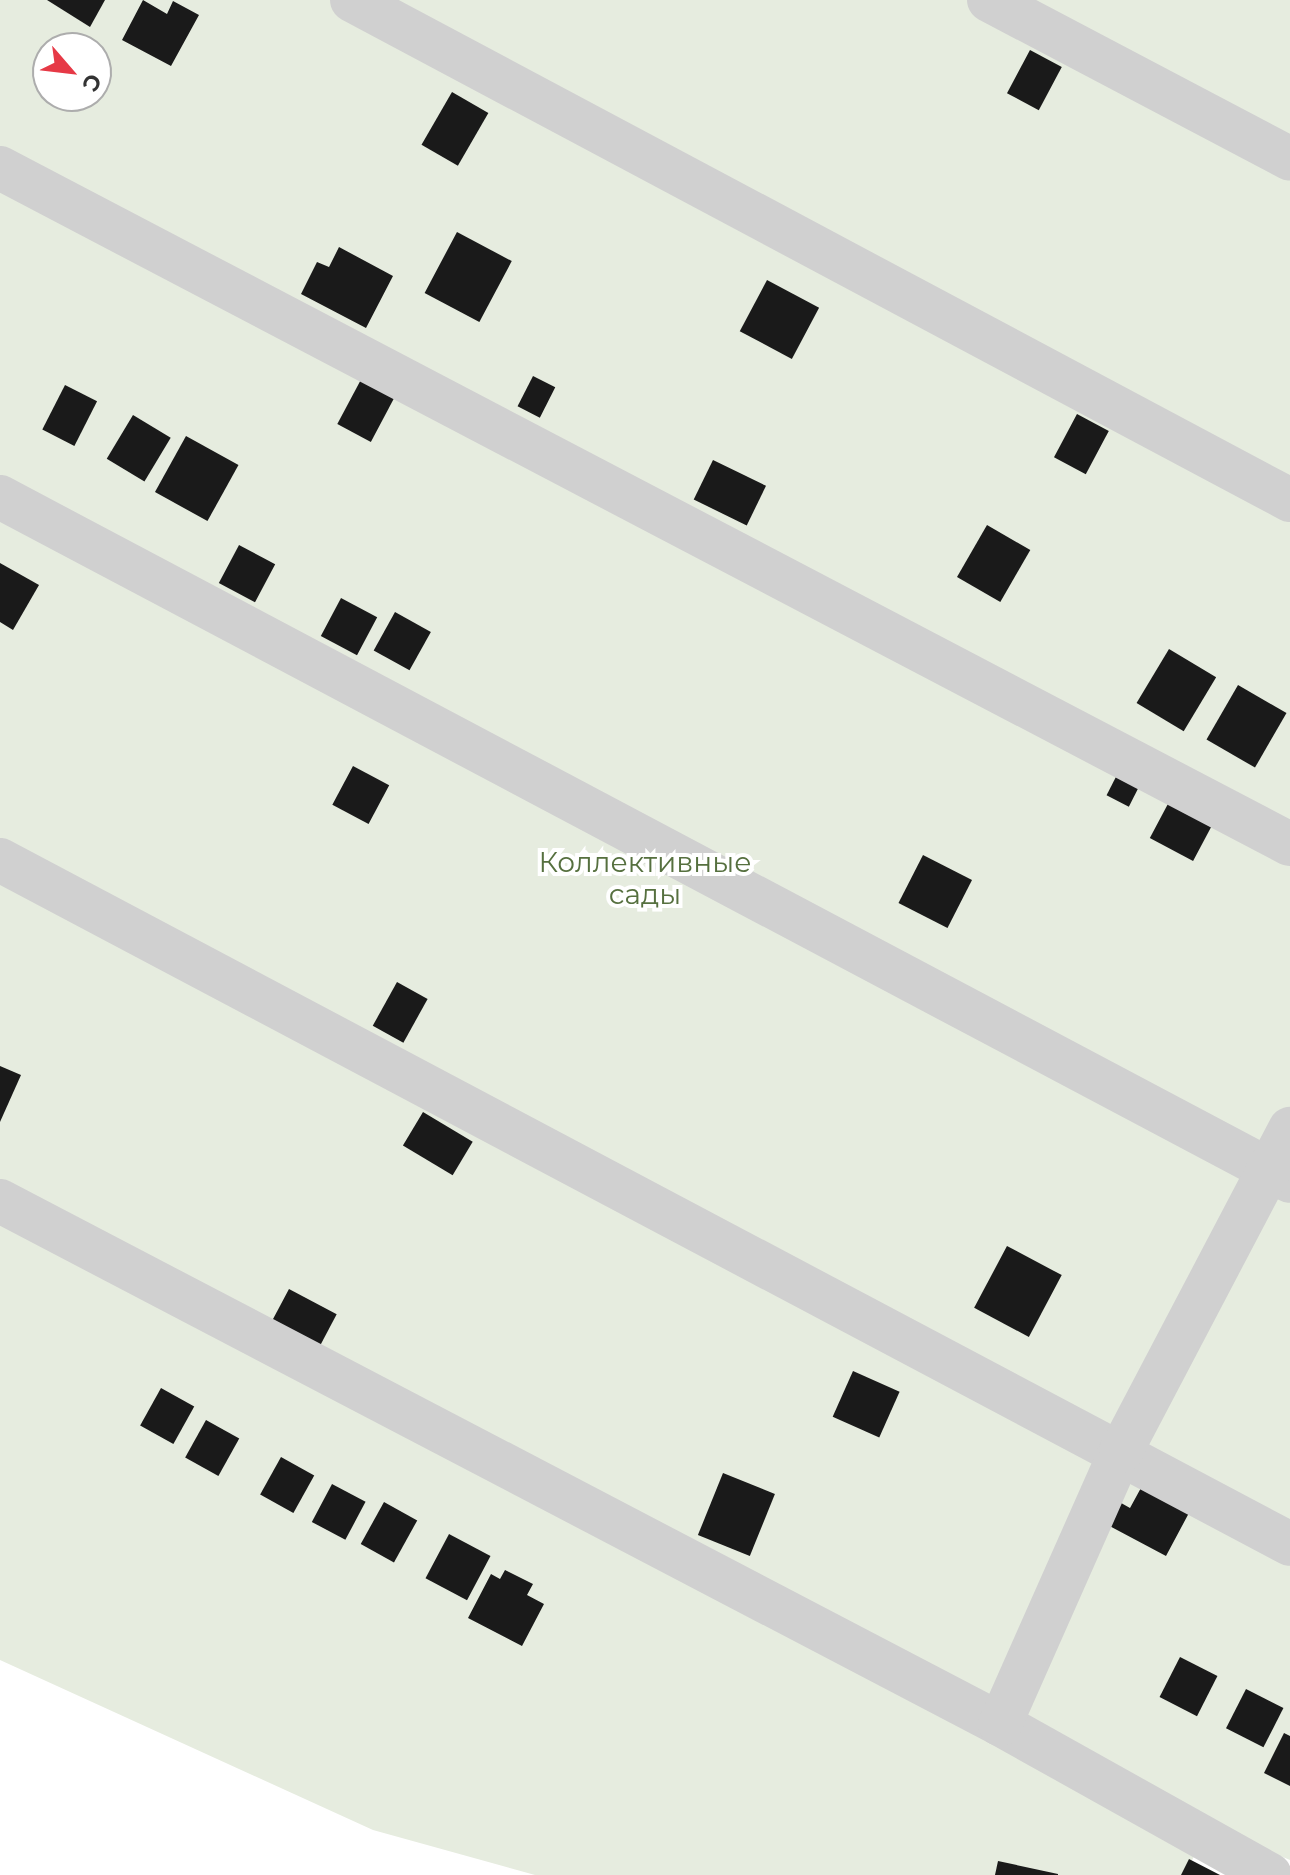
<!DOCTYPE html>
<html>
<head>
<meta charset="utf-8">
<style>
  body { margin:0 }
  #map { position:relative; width:1290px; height:1875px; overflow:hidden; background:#fff; font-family:Montserrat,sans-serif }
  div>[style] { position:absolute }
  .green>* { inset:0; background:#e6ecdf }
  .building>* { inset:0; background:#1a1a1a; transform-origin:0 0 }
  .minor>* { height:44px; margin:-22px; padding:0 22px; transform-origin:22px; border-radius:22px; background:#d0d0d0 }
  span { translate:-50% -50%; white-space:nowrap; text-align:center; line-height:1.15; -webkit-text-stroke:8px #fff; paint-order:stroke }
  .park-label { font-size:28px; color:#56703f }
  .north { position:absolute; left:32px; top:32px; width:80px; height:80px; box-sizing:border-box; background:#fff; border:2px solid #adadad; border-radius:50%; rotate:118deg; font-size:22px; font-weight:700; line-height:32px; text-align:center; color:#333 }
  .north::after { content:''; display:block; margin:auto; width:28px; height:36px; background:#e63946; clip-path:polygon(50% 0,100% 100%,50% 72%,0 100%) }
</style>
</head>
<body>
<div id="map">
  <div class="green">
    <i style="clip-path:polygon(evenodd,0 0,1290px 0,1290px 1860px,1210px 1827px,1184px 1875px,535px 1875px,373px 1830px,0 1660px,0 0,48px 48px,96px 48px,96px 96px,48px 96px,48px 48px)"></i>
  </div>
  <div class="building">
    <i style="clip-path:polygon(47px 0,105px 0,90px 27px)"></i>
    <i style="clip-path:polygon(143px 0,167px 14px,173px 1px,199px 15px,171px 66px,122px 40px)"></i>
    <i style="left:1030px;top:50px;width:36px;height:49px;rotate:28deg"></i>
    <i style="left:452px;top:92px;width:42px;height:61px;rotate:30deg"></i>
    <i style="left:457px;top:232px;width:62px;height:69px;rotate:28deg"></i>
    <i style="clip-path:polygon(339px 247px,393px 276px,366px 328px,301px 294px,317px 262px,329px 267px)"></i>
    <i style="left:767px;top:280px;width:59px;height:58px;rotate:28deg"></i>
    <i style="left:365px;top:372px;width:38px;height:59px;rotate:28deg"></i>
    <i style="left:533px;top:376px;width:25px;height:34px;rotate:27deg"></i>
    <i style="left:65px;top:385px;width:36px;height:50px;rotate:27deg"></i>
    <i style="left:1077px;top:414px;width:36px;height:49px;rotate:28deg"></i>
    <i style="left:133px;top:415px;width:44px;height:51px;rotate:31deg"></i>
    <i style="left:186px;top:436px;width:60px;height:64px;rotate:29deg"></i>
    <i style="left:713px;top:460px;width:59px;height:44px;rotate:26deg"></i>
    <i style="left:987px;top:525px;width:50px;height:60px;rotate:30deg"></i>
    <i style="left:239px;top:545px;width:41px;height:43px;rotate:28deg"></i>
    <i style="clip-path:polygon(0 563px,39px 585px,13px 630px,0 622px)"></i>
    <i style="left:341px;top:598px;width:41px;height:43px;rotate:28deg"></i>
    <i style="left:395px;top:612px;width:41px;height:44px;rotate:29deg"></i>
    <i style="left:1169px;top:649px;width:55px;height:63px;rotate:31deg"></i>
    <i style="left:1238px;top:685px;width:56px;height:63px;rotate:30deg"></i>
    <i style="left:1122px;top:765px;width:25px;height:34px;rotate:27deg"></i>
    <i style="left:353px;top:766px;width:41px;height:44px;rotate:28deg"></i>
    <i style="left:1170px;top:800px;width:49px;height:43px;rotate:28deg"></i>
    <i style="left:923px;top:855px;width:55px;height:54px;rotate:27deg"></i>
    <i style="left:397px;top:982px;width:35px;height:50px;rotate:29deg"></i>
    <i style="clip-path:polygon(0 1066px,21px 1075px,0 1122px)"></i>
    <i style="left:423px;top:1112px;width:58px;height:39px;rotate:31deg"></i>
    <i style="left:1007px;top:1246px;width:62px;height:70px;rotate:28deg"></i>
    <i style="left:289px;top:1289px;width:54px;height:38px;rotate:28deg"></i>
    <i style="left:853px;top:1371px;width:51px;height:50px;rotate:24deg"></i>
    <i style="left:161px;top:1388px;width:38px;height:43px;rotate:29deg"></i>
    <i style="left:206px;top:1420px;width:38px;height:43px;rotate:29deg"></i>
    <i style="left:281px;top:1457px;width:38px;height:43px;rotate:29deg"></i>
    <i style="left:723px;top:1473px;width:56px;height:67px;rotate:22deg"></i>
    <i style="left:332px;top:1484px;width:38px;height:43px;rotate:28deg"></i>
    <i style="clip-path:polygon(1142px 1486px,1190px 1511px,1166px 1556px,1102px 1522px,1114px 1499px,1130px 1508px)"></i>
    <i style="left:384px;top:1502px;width:38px;height:48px;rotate:29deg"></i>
    <i style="left:449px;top:1534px;width:47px;height:50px;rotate:28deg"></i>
    <i style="clip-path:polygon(505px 1570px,533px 1584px,527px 1595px,544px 1604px,522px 1646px,468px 1618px,491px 1574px,500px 1579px)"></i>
    <i style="left:1180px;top:1657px;width:42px;height:45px;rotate:27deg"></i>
    <i style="left:1246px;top:1689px;width:42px;height:44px;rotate:27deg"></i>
    <i style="clip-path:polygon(1284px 1733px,1290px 1736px,1290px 1786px,1264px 1773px)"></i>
    <i style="clip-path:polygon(1189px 1859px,1220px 1875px,1181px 1875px)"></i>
    <i style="clip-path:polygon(998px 1861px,1058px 1874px,1058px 1875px,995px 1875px)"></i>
  </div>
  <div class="minor">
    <i style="left:352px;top:0;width:1063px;rotate:28.06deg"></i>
    <i style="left:989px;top:0;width:340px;rotate:27.8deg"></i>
    <i style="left:0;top:168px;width:1456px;rotate:27.66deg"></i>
    <i style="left:0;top:497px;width:1460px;rotate:27.93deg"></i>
    <i style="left:0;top:860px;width:1460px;rotate:27.93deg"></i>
    <i style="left:0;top:1201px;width:1129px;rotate:27.61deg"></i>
    <i style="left:1000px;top:1724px;width:309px;rotate:29.2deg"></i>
    <i style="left:1000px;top:1724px;width:299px;rotate:-66.1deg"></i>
    <i style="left:1121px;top:1451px;width:364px;rotate:-62.3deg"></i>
  </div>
  <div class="park-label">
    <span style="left:645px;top:878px">Коллективные<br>сады</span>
  </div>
  <div class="north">С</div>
</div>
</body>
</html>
